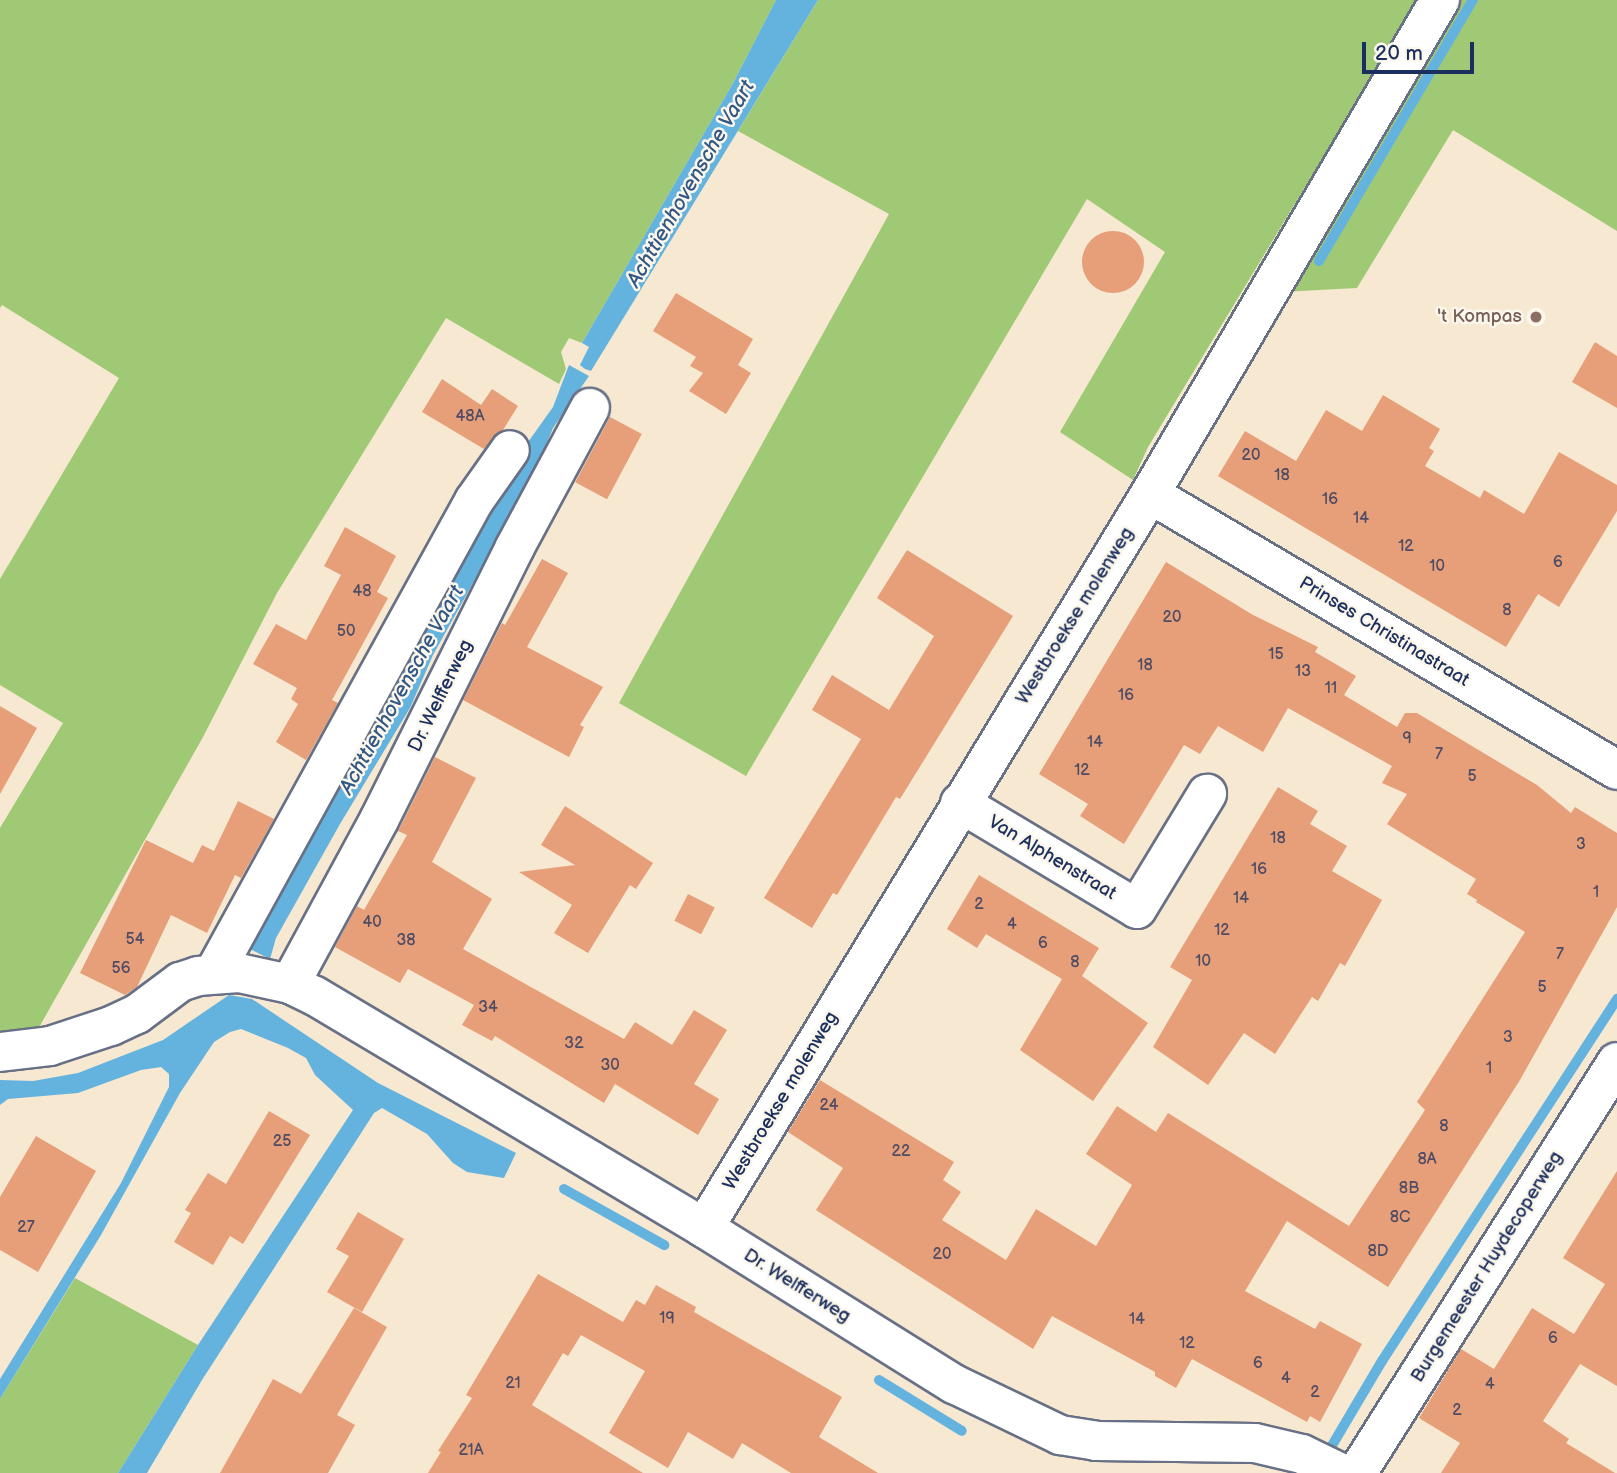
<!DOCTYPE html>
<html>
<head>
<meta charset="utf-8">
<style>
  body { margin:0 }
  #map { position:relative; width:1617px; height:1473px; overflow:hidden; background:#f7e8d1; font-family:"Balsamiq Sans",sans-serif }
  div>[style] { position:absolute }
  .green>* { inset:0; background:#a0c975 }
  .water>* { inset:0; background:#64b3de }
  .stream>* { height:10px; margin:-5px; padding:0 5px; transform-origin:5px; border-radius:5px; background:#64b3de }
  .building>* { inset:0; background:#e69f78; transform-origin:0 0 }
  .round { border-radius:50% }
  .roads { filter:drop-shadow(2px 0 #687086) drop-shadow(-2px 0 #687086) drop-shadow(0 2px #687086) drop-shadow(0 -2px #687086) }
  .minor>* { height:38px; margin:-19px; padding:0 19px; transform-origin:19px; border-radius:19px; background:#fff }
  .dots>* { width:19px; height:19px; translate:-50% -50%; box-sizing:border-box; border:4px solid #fbf7ec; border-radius:50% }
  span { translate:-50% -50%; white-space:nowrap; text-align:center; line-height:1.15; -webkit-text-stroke:5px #fbf7ec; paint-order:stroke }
  .number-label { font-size:16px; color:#4e4b64 }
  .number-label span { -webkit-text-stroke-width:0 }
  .education-label { font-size:19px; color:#785e54 }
  .right { translate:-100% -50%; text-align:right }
  .street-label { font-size:19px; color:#1b2f5e }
  .water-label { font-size:21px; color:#315784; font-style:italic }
  .scale { position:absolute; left:1362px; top:42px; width:112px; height:32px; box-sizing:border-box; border:4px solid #1b2f5e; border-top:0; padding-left:9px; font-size:21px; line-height:24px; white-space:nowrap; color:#1b2f5e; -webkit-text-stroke:5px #fbf7ec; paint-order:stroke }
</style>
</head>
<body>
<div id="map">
  <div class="green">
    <i style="clip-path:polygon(0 0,776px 0,732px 85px,582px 343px,569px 338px,561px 352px,566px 369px,559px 384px,446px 318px,277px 593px,203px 737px,37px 1031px,0 1033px,0 828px,63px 723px,0 685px,0 579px,119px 378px,2px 305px,0 308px)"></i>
    <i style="clip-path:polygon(818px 0,1418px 0,1148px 447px,1133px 480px,1060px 432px,1165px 252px,1087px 199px,746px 776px,619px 703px,889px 214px,738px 131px)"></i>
    <i style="clip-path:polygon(1452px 0,1617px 0,1617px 231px,1453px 130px,1357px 288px,1281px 292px)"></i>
    <i style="clip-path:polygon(75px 1278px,198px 1345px,118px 1473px,0 1473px,0 1399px)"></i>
  </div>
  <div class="water">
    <i style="clip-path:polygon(776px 0,818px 0,591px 371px,585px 369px,580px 365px,589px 347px,582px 343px,732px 85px)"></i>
    <i style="clip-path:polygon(569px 365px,589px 376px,553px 428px,536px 470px,433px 655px,410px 708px,340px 824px,276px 938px,270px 959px,248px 948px,516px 459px,553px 407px)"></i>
    <i style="clip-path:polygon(229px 995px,252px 999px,378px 1083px,516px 1153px,504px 1178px,467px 1172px,453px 1163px,427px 1134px,382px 1108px,374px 1113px,202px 1380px,147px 1473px,118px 1473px,198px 1345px,353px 1110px,315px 1075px,306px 1058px,288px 1048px,241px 1029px,230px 1032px,214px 1042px,180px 1093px,101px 1235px,0 1399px,0 1379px,121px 1183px,169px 1087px,169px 1074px,161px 1067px,141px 1070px,78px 1093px,8px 1099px,0 1105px,0 1080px,33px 1081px,78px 1073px,163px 1040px)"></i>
  </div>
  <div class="stream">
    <i style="left:1319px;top:261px;width:303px;rotate:-59.5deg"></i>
    <i style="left:564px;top:1189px;width:115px;rotate:29.2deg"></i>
    <i style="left:879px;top:1380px;width:97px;rotate:31.6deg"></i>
    <i style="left:1324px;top:1459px;width:114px;rotate:-59.4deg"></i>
    <i style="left:1382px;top:1361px;width:432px;rotate:-57deg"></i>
  </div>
  <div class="building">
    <i class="round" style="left:1082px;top:231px;width:62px;height:62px"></i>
    <i style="clip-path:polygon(676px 293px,753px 339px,738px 365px,751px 373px,726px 414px,689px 391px,703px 373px,690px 366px,696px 357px,653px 331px)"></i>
    <i style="clip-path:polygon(1595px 342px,1617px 356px,1617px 408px,1572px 382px)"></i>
    <i style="clip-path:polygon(442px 379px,481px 405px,492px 389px,518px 406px,503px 430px,484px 449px,422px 412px)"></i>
    <i style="clip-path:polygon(1383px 395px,1440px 429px,1429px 448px,1434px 451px,1425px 466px,1480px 498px,1484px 490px,1524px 514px,1559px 452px,1617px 485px,1617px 511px,1559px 607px,1538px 594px,1506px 647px,1218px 476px,1245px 431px,1296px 461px,1326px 410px,1362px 431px)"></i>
    <i style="left:610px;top:417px;width:36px;height:74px;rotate:28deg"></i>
    <i style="clip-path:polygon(345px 527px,396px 556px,377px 592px,388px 598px,332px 700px,338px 703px,306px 760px,276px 742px,298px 704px,291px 699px,297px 688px,253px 664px,276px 624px,306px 640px,341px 575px,324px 566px)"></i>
    <i style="clip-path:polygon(907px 550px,1013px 616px,900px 799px,896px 797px,837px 895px,833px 893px,812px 928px,764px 898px,861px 739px,812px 710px,832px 675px,889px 710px,934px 636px,877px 598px)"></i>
    <i style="clip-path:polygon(542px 559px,568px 573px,527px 647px,603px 687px,580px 725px,584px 727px,569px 757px,463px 700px,502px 623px,505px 625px)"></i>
    <i style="clip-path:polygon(1166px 562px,1253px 615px,1318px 647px,1315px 652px,1356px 676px,1344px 695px,1397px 727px,1405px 713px,1417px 713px,1537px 785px,1571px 813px,1575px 807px,1617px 833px,1617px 907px,1520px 1080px,1388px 1287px,1287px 1221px,1245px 1291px,1315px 1329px,1320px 1321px,1362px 1344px,1320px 1422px,1310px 1416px,1307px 1422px,1192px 1359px,1176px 1388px,1155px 1376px,1155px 1372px,1052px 1316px,1033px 1349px,816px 1210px,843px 1168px,788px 1132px,820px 1080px,954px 1162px,943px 1180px,961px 1192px,942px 1220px,1006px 1260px,1036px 1209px,1096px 1246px,1132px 1185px,1086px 1154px,1117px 1106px,1156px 1132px,1168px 1113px,1349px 1226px,1425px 1110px,1417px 1102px,1525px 932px,1476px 902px,1477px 900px,1467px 894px,1476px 879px,1387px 824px,1407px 794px,1382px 783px,1392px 766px,1288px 708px,1263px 752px,1218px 726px,1200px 754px,1184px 745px,1124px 844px,1080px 816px,1088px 804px,1039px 774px)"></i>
    <i style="clip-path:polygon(0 706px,37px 728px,0 794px)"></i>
    <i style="clip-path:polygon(435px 757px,476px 778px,432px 862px,492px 899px,463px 949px,624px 1039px,635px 1022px,672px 1045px,694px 1010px,727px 1030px,694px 1084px,719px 1099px,698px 1135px,615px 1084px,604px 1103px,495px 1036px,492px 1041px,462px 1025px,474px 1005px,408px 969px,400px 983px,335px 947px,357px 906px,364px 910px,407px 835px,398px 831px)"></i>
    <i style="clip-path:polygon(1278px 787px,1318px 811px,1310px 824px,1347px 846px,1332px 871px,1382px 900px,1345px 966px,1340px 963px,1318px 1001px,1312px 997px,1275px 1054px,1244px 1033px,1208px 1085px,1153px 1047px,1192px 980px,1170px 967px)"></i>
    <i style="clip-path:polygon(238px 801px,274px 819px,241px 878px,235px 875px,207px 933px,171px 915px,137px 987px,125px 995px,80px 973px,146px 840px,193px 863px,202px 845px,214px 851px)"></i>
    <i style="clip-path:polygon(565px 806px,653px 863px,636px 889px,630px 885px,588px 953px,554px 933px,572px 905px,519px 872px,575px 865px,541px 845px)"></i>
    <i style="clip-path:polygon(979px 875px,1099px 948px,1082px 976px,1148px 1023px,1093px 1101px,1020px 1050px,1062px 979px,986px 934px,977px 948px,947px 929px)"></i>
    <i style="left:688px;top:894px;width:30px;height:30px;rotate:27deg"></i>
    <i style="clip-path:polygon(269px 1111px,310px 1135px,243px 1244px,230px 1236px,213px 1265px,174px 1242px,191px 1213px,185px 1210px,208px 1173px,226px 1184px)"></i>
    <i style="clip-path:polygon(36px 1136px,96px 1171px,38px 1272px,0 1250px,0 1197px)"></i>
    <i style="clip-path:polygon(1617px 1171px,1617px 1386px,1580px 1364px,1543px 1421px,1569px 1439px,1566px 1443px,1615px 1473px,1441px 1473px,1460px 1443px,1419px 1418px,1461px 1349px,1494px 1369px,1532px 1308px,1574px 1334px,1605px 1284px,1563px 1258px)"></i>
    <i style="clip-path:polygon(358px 1212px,404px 1239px,362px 1312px,327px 1292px,349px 1256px,336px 1249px)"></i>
    <i style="clip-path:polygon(538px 1274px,623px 1322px,636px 1300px,645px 1305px,656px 1285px,696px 1307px,694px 1312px,842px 1397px,819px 1437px,878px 1473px,791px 1473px,742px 1443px,733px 1459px,688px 1432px,668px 1468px,609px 1433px,645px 1371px,581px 1335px,568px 1356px,563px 1353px,532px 1405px,643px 1473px,428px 1473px,441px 1452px,438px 1451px,472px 1398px,466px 1395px)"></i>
    <i style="clip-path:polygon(354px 1308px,387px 1327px,337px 1415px,355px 1425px,328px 1473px,220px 1473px,273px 1379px,301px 1394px)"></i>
  </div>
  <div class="roads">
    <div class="minor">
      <i style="left:1150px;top:494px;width:542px;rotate:30.58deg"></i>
      <i style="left:960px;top:803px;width:206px;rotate:30.9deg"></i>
      <i style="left:1137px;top:909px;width:135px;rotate:-58.7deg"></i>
      <i style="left:214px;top:973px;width:539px;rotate:-61.15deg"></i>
      <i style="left:474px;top:501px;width:62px;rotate:-54.8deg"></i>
      <i style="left:290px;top:984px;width:187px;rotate:-61.5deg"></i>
      <i style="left:379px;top:820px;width:305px;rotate:-63.5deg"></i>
      <i style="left:515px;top:547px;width:158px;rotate:-61.7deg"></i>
      <i style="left:0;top:1052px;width:50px;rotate:-6.8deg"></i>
      <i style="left:50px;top:1046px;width:64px;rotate:-18.2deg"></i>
      <i style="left:111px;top:1026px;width:29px;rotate:-25deg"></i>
      <i style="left:137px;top:1014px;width:54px;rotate:-36.7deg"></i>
      <i style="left:180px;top:982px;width:19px;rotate:-18deg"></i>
      <i style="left:198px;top:976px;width:41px;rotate:-4.2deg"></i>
      <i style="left:239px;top:973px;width:52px;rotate:12.2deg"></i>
      <i style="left:290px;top:984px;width:28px;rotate:26deg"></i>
      <i style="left:315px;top:996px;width:453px;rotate:30.8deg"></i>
      <i style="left:704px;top:1228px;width:295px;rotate:32deg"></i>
      <i style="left:954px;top:1384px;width:118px;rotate:25.7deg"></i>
      <i style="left:1060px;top:1435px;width:36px;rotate:9deg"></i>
      <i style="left:1096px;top:1441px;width:159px;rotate:0.7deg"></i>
      <i style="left:1255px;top:1443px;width:48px;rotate:13.2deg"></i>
      <i style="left:1302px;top:1454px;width:43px;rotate:26deg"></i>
      <i style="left:704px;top:1228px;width:859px;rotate:-58.72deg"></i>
      <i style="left:1150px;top:494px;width:573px;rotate:-59.59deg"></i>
      <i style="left:1357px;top:1473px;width:486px;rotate:-57.7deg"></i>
    </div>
  </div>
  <div class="dots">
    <i style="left:1536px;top:317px;background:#8d6e63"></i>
  </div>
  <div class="number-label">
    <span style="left:470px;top:417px">48A</span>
    <span style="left:1251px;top:456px">20</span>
    <span style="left:1282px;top:476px">18</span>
    <span style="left:1330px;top:500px">16</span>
    <span style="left:1361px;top:519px">14</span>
    <span style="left:1406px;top:547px">12</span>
    <span style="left:1558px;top:563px">6</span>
    <span style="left:1437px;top:567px">10</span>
    <span style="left:362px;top:592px">48</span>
    <span style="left:1507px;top:611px">8</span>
    <span style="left:1172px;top:618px">20</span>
    <span style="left:346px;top:632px">50</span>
    <span style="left:1276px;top:655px">15</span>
    <span style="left:1145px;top:666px">18</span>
    <span style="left:1303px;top:672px">13</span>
    <span style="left:1331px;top:689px">11</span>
    <span style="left:1126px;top:696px">16</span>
    <span style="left:1407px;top:739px">9</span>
    <span style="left:1095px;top:743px">14</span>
    <span style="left:1439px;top:755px">7</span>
    <span style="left:1082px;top:771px">12</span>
    <span style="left:1472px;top:777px">5</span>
    <span style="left:1278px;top:839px">18</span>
    <span style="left:1581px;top:845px">3</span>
    <span style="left:1259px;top:870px">16</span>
    <span style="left:1596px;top:893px">1</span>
    <span style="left:1241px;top:899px">14</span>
    <span style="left:979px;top:905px">2</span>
    <span style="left:372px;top:923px">40</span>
    <span style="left:1012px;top:925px">4</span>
    <span style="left:1222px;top:931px">12</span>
    <span style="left:135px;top:940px">54</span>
    <span style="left:406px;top:941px">38</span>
    <span style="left:1043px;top:944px">6</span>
    <span style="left:1560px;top:955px">7</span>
    <span style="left:1203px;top:962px">10</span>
    <span style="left:1075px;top:963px">8</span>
    <span style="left:121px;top:969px">56</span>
    <span style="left:1542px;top:988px">5</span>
    <span style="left:488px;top:1008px">34</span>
    <span style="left:1508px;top:1038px">3</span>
    <span style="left:574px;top:1044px">32</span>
    <span style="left:610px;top:1066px">30</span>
    <span style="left:1489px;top:1069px">1</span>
    <span style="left:829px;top:1106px">24</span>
    <span style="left:1444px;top:1127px">8</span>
    <span style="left:282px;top:1142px">25</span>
    <span style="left:901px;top:1152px">22</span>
    <span style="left:1427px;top:1160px">8A</span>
    <span style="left:1409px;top:1189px">8B</span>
    <span style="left:1400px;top:1218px">8C</span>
    <span style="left:26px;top:1228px">27</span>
    <span style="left:1378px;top:1252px">8D</span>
    <span style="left:942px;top:1255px">20</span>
    <span style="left:667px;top:1319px">19</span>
    <span style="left:1137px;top:1320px">14</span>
    <span style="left:1553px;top:1339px">6</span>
    <span style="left:1187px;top:1344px">12</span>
    <span style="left:1258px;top:1364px">6</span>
    <span style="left:1286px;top:1379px">4</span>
    <span style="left:513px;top:1384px">21</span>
    <span style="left:1490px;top:1385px">4</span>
    <span style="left:1315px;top:1393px">2</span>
    <span style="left:1457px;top:1411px">2</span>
    <span style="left:471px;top:1451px">21A</span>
  </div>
  <div class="education-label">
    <span class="right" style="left:1522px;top:317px">'t Kompas</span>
  </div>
  <div class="street-label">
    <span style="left:1075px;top:616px;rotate:-58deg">Westbroekse molenweg</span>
    <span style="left:1384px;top:632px;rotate:31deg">Prinses Christinastraat</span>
    <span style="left:441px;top:696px;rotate:-64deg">Dr. Welfferweg</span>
    <span style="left:1052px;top:858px;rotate:31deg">Van Alphenstraat</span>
    <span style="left:781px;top:1101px;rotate:-59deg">Westbroekse molenweg</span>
    <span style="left:1487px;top:1267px;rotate:-58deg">Burgemeester Huydecoperweg</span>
    <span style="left:797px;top:1286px;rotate:32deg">Dr. Welfferweg</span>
  </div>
  <div class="water-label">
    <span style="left:691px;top:184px;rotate:-60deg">Achttienhovensche Vaart</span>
    <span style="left:402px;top:690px;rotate:-61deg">Achttienhovensche Vaart</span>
  </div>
  <div class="scale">20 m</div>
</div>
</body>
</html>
